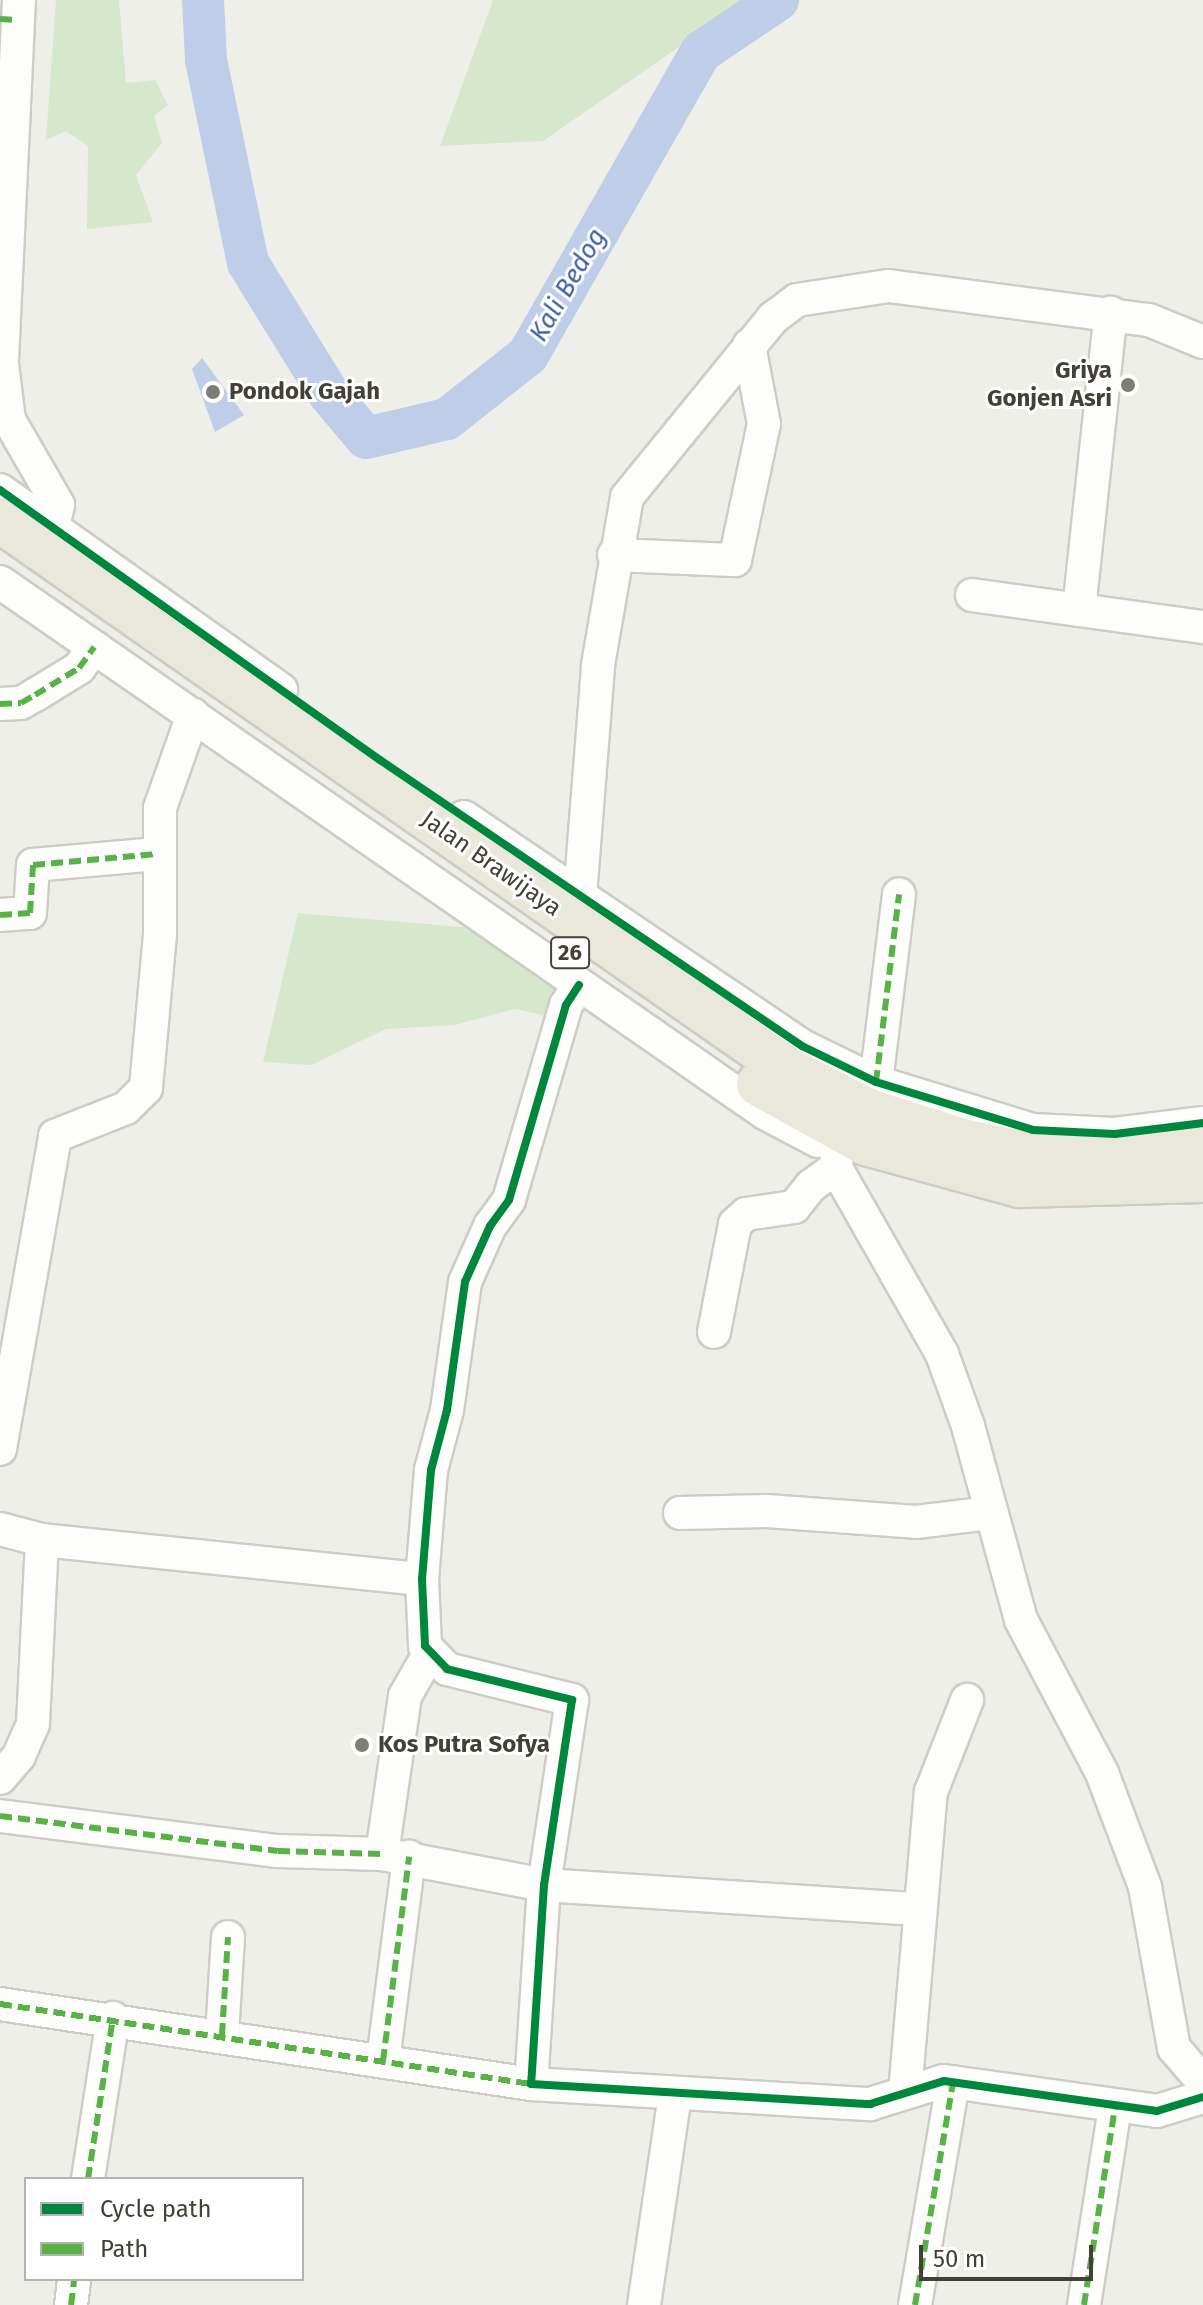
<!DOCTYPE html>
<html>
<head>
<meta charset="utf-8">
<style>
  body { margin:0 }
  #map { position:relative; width:1203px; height:2305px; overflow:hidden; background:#efefe9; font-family:"Fira Sans",sans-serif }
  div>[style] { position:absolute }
  .green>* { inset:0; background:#d6e7cc }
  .water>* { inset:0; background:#bfcee8 }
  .river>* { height:42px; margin:-21px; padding:0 21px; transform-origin:21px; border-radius:21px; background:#bfcee8 }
  .roads { filter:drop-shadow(2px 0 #cdccc7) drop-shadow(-2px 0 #cdccc7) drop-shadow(0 2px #cdccc7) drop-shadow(0 -2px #cdccc7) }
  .minor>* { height:32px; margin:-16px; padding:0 16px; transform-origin:16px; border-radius:16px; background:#fdfdfc }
  .highway>* { height:44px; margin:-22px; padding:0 22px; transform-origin:22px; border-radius:22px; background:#e9e8db }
  .quiet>* { height:6px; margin-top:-3px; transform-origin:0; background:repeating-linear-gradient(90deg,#57b346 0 12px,transparent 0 18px) }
  .cycleway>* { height:8px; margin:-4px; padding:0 4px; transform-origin:4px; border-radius:4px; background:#00873e }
  .dots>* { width:22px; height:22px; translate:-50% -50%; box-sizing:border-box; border:4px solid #fff; border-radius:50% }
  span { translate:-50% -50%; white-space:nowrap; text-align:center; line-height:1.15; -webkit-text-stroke:6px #fff; paint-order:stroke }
  .shield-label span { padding:2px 6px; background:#fff; border:2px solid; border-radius:6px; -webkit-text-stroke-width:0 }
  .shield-label { font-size:22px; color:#434137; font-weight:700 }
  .poi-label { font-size:24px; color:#434137; font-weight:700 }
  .right { translate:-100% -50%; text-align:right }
  .left { translate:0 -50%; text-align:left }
  .street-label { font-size:24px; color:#434137 }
  .water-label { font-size:26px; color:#3c5fa3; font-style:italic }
  .legend { position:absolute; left:24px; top:2177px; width:280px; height:104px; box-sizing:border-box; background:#fff; border:2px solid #b4b3af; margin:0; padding:10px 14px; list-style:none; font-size:24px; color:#434137 }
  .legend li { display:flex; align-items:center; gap:16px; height:40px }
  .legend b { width:40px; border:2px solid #b4b3af }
  .scale { position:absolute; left:919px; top:2245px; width:174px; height:36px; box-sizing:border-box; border:4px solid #434137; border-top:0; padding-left:10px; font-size:24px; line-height:28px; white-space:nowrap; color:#434137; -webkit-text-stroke:6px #fff; paint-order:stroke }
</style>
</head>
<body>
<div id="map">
  <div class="green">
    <i style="clip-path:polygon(56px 0,119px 0,126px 83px,155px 80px,168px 105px,154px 116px,162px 143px,136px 175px,153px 222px,87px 229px,88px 146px,66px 131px,46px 140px)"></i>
    <i style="clip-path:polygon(493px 0,747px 0,543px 141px,440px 146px)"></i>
    <i style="clip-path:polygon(298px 913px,484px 929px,563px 988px,557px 1018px,515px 1009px,454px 1025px,386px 1029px,311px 1065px,263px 1062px)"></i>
  </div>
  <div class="water">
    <i style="clip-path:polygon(202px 358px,244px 415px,215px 432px,192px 369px)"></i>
  </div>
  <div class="river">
    <i style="left:203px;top:0;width:60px;rotate:87.1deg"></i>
    <i style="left:206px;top:60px;width:207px;rotate:78.3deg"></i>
    <i style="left:248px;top:263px;width:154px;rotate:58.3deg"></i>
    <i style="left:329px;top:394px;width:57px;rotate:49.9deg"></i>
    <i style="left:366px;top:438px;width:83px;rotate:-13.2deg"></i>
    <i style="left:447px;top:419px;width:103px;rotate:-38.3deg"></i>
    <i style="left:528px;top:355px;width:349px;rotate:-60.3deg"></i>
    <i style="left:701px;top:52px;width:93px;rotate:-34deg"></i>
  </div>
  <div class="roads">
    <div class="minor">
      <i style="left:19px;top:0;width:364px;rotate:92.7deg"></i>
      <i style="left:2px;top:364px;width:56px;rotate:82.9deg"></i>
      <i style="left:9px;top:420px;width:98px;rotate:60deg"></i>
      <i style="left:58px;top:505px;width:23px;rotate:103deg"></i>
      <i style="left:0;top:490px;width:345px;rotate:35.4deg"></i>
      <i style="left:614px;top:555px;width:121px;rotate:2.4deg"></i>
      <i style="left:735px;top:560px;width:139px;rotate:-78deg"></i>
      <i style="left:764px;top:424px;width:80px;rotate:-100.8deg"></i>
      <i style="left:0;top:582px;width:931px;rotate:34.77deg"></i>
      <i style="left:765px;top:1113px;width:60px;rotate:27.8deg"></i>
      <i style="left:972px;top:595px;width:233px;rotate:7.9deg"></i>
      <i style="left:1079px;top:610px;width:299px;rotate:-83.9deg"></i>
      <i style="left:0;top:704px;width:21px;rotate:-3deg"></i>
      <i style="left:21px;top:703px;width:16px;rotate:-30deg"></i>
      <i style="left:35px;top:695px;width:52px;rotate:-31.5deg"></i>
      <i style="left:79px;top:668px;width:26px;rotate:-54deg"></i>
      <i style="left:464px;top:817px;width:408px;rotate:34.1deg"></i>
      <i style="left:802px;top:1046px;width:82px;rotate:25.9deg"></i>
      <i style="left:876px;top:1082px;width:164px;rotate:17deg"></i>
      <i style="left:1033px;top:1130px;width:82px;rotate:2.8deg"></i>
      <i style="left:1115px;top:1134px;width:89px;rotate:-7.1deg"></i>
      <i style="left:580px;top:896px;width:232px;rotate:-85.5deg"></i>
      <i style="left:598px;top:665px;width:170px;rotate:-80.2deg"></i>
      <i style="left:627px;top:497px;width:231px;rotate:-50.8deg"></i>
      <i style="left:773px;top:318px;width:30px;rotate:-37deg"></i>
      <i style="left:797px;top:300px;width:93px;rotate:-8.7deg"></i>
      <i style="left:889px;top:286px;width:262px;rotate:7.5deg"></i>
      <i style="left:1149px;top:320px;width:58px;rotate:22.2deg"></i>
      <i style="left:0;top:915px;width:30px;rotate:-4deg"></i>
      <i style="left:30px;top:913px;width:48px;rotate:-86.4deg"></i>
      <i style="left:33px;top:865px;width:124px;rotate:-5.1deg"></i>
      <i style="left:579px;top:985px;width:24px;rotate:123deg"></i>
      <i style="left:566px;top:1005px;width:203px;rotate:106.3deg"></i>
      <i style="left:509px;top:1200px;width:32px;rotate:126deg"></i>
      <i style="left:490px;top:1226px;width:61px;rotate:114.1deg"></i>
      <i style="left:465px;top:1282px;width:129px;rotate:98deg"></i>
      <i style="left:447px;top:1410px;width:62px;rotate:104.9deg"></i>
      <i style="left:431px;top:1470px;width:109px;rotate:94.7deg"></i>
      <i style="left:422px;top:1579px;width:67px;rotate:87.4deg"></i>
      <i style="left:425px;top:1646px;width:32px;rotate:46deg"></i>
      <i style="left:447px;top:1669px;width:129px;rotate:13.9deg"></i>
      <i style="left:572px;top:1700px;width:187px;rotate:98.6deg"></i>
      <i style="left:544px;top:1885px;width:199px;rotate:93.7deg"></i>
      <i style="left:531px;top:2084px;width:340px;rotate:3.4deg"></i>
      <i style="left:870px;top:2104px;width:77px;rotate:-17.3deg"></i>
      <i style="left:944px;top:2081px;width:215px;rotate:8deg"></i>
      <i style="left:1157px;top:2111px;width:48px;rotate:-16.9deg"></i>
      <i style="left:876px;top:1082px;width:189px;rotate:-83deg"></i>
      <i style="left:837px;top:1151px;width:17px;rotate:93deg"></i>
      <i style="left:836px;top:1168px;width:214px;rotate:60.3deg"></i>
      <i style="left:942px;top:1354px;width:77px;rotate:70.1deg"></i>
      <i style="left:968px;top:1426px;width:201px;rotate:74.7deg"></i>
      <i style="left:1021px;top:1620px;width:173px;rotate:62.1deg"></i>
      <i style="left:1102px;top:1773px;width:122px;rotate:69.3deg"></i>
      <i style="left:1145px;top:1887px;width:164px;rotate:79.8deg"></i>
      <i style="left:1174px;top:2048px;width:45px;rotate:49.5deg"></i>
      <i style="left:714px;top:1332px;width:110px;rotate:-79deg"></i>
      <i style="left:735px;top:1224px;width:15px;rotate:-42deg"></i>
      <i style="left:746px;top:1214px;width:49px;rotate:-8.3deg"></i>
      <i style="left:794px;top:1207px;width:27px;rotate:-51deg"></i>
      <i style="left:811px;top:1186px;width:31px;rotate:-36deg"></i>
      <i style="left:0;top:1449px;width:318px;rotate:-80deg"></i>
      <i style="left:55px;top:1136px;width:76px;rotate:-21.5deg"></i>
      <i style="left:126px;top:1108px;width:28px;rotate:-45deg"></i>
      <i style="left:146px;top:1088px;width:155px;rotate:-84.8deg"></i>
      <i style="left:160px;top:934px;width:126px;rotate:-90deg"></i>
      <i style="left:160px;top:808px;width:99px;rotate:-70.5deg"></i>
      <i style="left:680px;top:1513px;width:87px;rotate:-1.3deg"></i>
      <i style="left:767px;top:1511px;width:149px;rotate:4.2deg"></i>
      <i style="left:916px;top:1522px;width:75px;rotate:-6.9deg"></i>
      <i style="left:0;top:1529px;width:43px;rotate:14.7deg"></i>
      <i style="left:42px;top:1540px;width:184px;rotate:92.8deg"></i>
      <i style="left:33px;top:1724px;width:35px;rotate:114deg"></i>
      <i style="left:19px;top:1756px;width:29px;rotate:131deg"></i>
      <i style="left:42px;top:1540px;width:382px;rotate:5.9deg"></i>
      <i style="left:429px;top:1654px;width:48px;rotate:119.7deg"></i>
      <i style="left:405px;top:1696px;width:160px;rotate:98.3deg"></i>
      <i style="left:382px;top:1854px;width:165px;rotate:10.8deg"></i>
      <i style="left:544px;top:1885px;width:377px;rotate:3.7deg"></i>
      <i style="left:0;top:1816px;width:280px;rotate:7.2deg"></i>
      <i style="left:278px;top:1851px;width:104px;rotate:1.7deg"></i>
      <i style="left:0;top:2004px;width:537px;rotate:8.57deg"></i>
      <i style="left:222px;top:2035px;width:98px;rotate:-86.5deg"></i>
      <i style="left:383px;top:2061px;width:206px;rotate:-82.7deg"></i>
      <i style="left:905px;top:2093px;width:302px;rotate:-85.1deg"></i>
      <i style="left:931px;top:1792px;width:99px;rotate:-68.6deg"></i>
      <i style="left:88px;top:2179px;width:163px;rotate:-81.2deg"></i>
      <i style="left:71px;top:2305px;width:26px;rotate:-83deg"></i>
      <i style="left:644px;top:2305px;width:212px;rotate:-81.6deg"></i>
      <i style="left:915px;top:2305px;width:226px;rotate:-80.3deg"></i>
      <i style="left:1084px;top:2305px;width:201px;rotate:-81.1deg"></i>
    </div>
    <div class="highway">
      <i style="left:0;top:520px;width:963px;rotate:34.89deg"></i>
      <i style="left:790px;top:1071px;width:91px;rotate:26.8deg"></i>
      <i style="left:871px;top:1112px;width:100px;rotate:17.5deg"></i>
      <i style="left:966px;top:1142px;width:64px;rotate:10.8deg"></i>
      <i style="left:1029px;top:1154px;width:68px;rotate:2.5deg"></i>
      <i style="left:1097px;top:1157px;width:106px;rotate:-5.4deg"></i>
      <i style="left:759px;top:1084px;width:122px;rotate:28.9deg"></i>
      <i style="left:866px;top:1143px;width:160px;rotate:15.3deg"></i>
      <i style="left:1020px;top:1185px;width:183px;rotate:-1.6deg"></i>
    </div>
  </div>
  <div class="quiet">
    <i style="left:0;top:19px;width:17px;rotate:3deg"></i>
    <i style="left:0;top:704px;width:21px;rotate:-3deg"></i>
    <i style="left:21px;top:703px;width:16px;rotate:-30deg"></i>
    <i style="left:35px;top:695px;width:52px;rotate:-31.5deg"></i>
    <i style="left:79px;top:668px;width:26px;rotate:-54deg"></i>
    <i style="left:0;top:915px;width:30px;rotate:-4deg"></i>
    <i style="left:30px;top:913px;width:48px;rotate:-86.4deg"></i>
    <i style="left:33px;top:865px;width:124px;rotate:-5.1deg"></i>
    <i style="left:876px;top:1082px;width:189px;rotate:-83deg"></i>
    <i style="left:0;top:1816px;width:280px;rotate:7.2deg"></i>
    <i style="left:278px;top:1851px;width:104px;rotate:1.7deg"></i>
    <i style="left:0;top:2004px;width:537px;rotate:8.57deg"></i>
    <i style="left:222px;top:2035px;width:98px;rotate:-86.5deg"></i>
    <i style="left:383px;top:2061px;width:206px;rotate:-82.7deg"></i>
    <i style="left:88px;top:2179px;width:163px;rotate:-81.2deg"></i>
    <i style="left:71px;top:2305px;width:26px;rotate:-83deg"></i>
    <i style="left:915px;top:2305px;width:226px;rotate:-80.3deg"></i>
    <i style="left:1084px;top:2305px;width:201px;rotate:-81.1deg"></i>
  </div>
  <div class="cycleway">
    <i style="left:0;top:490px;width:466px;rotate:35.4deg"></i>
    <i style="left:380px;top:760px;width:510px;rotate:34.13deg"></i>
    <i style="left:802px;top:1046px;width:82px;rotate:25.9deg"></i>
    <i style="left:876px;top:1082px;width:164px;rotate:17deg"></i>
    <i style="left:1033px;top:1130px;width:82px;rotate:2.8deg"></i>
    <i style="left:1115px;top:1134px;width:89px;rotate:-7.1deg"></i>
    <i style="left:579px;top:985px;width:24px;rotate:123deg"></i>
    <i style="left:566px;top:1005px;width:203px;rotate:106.3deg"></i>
    <i style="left:509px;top:1200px;width:32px;rotate:126deg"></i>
    <i style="left:490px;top:1226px;width:61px;rotate:114.1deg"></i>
    <i style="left:465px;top:1282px;width:129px;rotate:98deg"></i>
    <i style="left:447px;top:1410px;width:62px;rotate:104.9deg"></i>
    <i style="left:431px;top:1470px;width:109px;rotate:94.7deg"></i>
    <i style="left:422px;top:1579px;width:67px;rotate:87.4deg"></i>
    <i style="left:425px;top:1646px;width:32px;rotate:46deg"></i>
    <i style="left:447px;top:1669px;width:129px;rotate:13.9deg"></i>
    <i style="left:572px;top:1700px;width:187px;rotate:98.6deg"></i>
    <i style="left:544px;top:1885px;width:199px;rotate:93.7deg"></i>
    <i style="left:531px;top:2084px;width:340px;rotate:3.4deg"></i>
    <i style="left:870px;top:2104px;width:77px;rotate:-17.3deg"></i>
    <i style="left:944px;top:2081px;width:215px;rotate:8deg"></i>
    <i style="left:1157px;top:2111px;width:48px;rotate:-16.9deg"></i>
  </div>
  <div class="dots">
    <i style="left:1128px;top:385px;background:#7f7e75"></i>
    <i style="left:213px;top:392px;background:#7f7e75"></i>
    <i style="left:362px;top:1745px;background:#7f7e75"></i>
  </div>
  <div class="shield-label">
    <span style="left:570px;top:953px">26</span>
  </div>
  <div class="poi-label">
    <span class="right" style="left:1112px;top:385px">Griya<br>Gonjen Asri</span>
    <span class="left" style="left:229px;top:392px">Pondok Gajah</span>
    <span class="left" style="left:378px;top:1745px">Kos Putra Sofya</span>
  </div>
  <div class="street-label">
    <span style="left:491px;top:864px;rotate:35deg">Jalan Brawijaya</span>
  </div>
  <div class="water-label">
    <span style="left:568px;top:285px;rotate:-60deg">Kali Bedog</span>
  </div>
  <ul class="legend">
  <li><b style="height:10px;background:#00873e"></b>Cycle path</li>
  <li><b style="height:10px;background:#57b346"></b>Path</li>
  </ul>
  <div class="scale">50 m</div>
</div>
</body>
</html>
